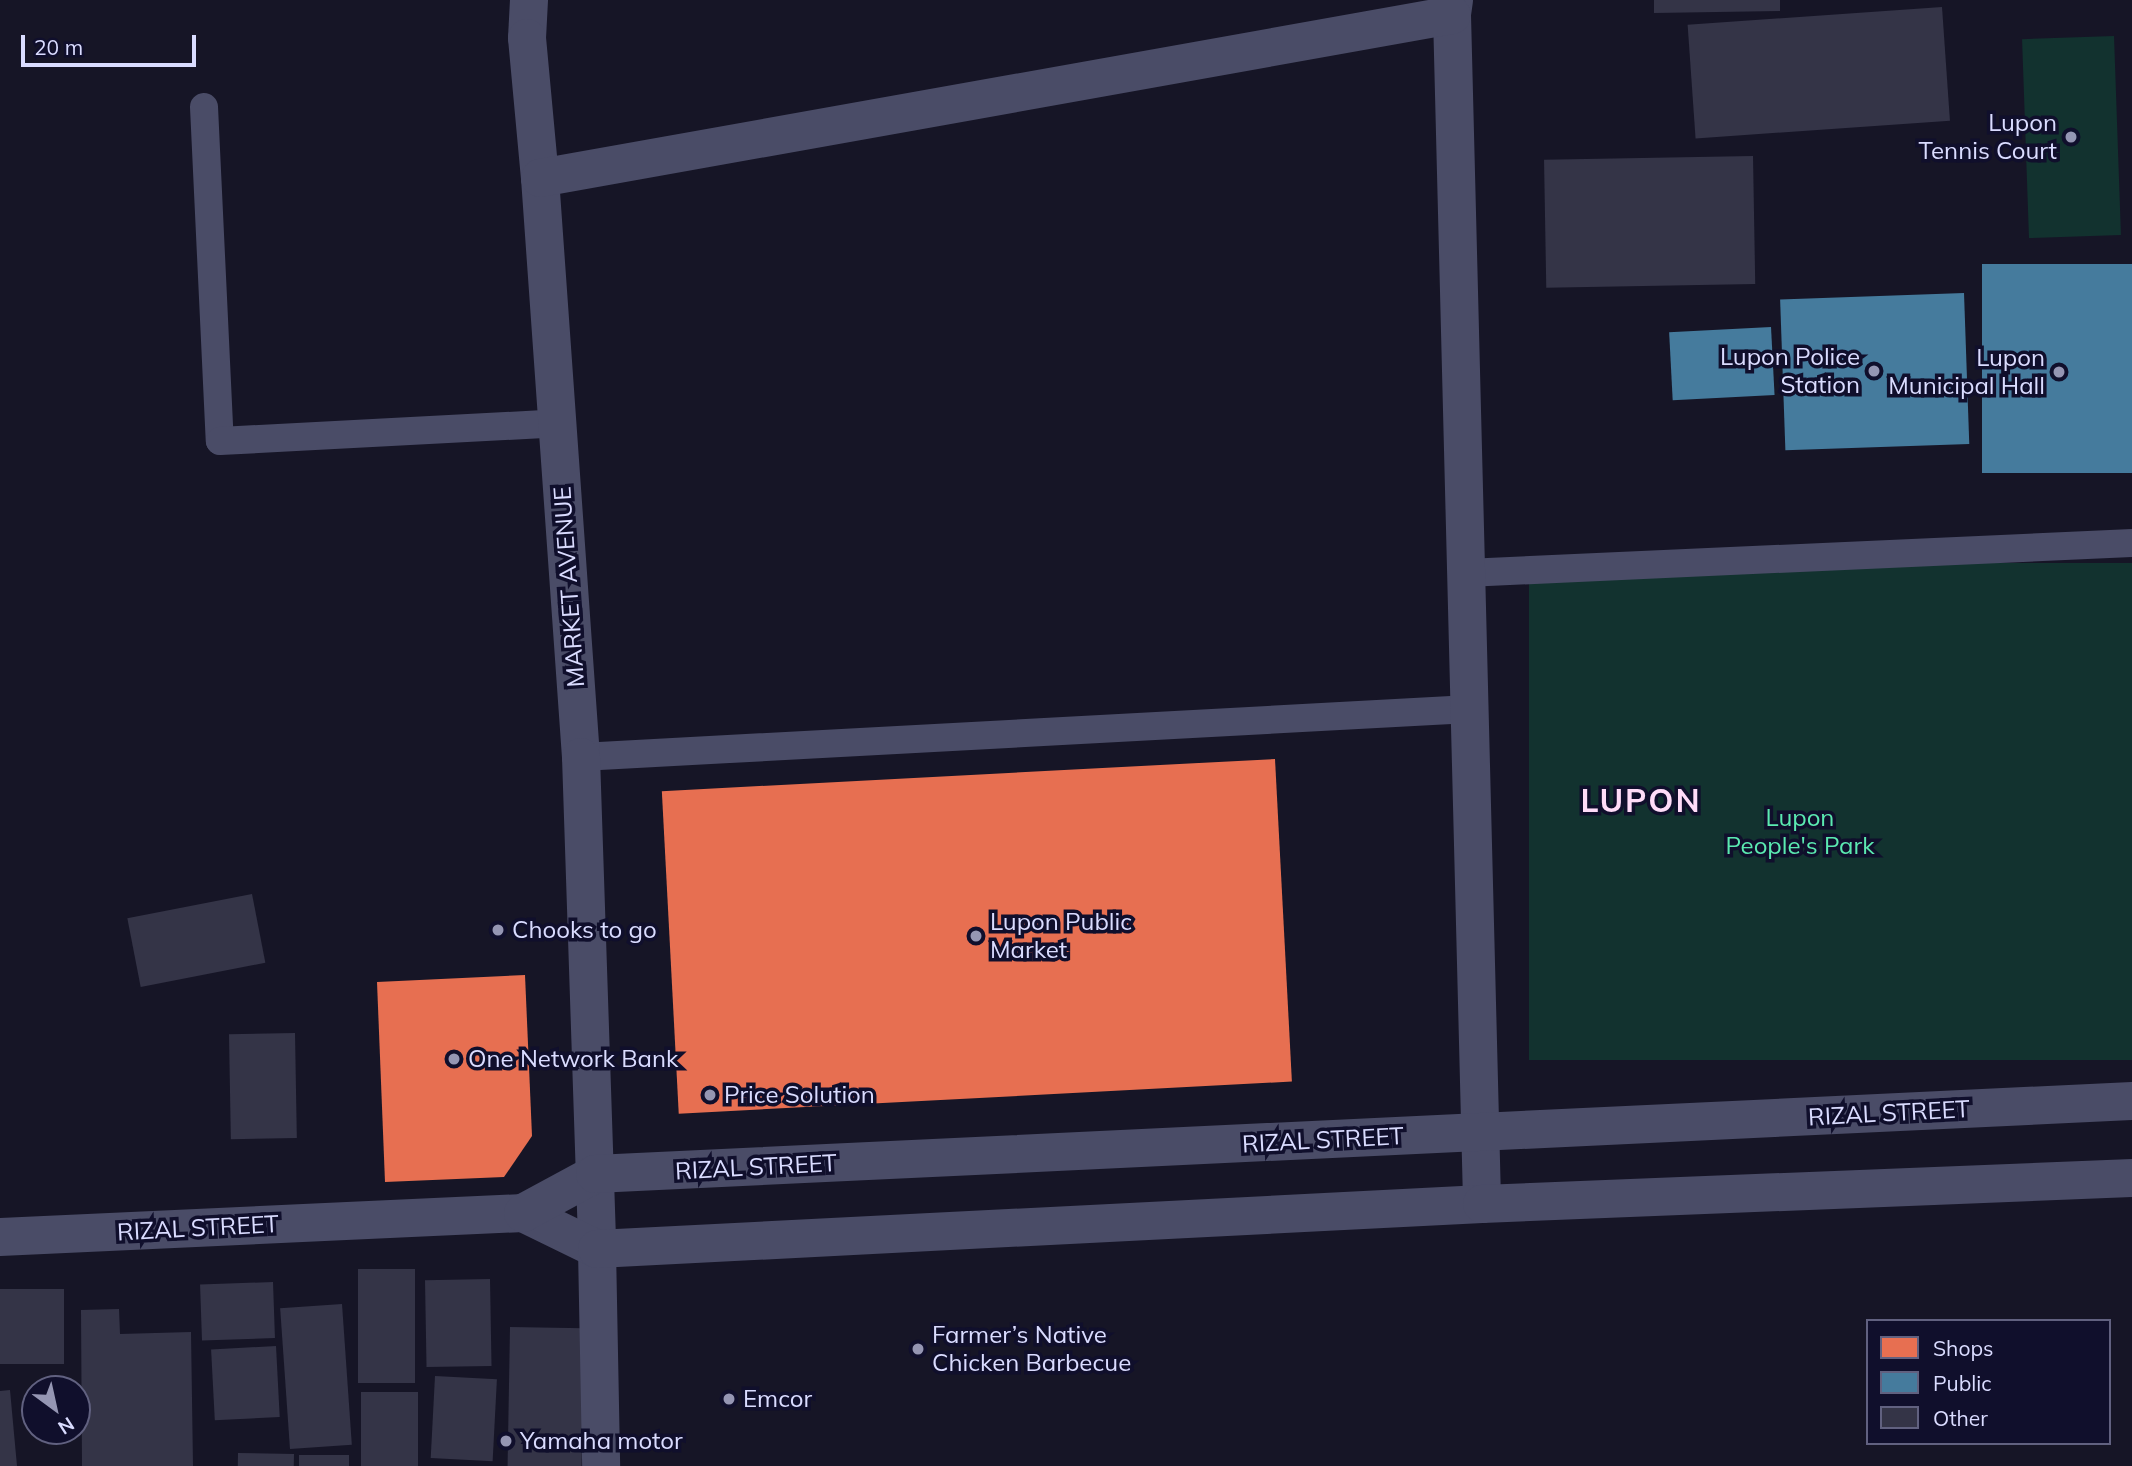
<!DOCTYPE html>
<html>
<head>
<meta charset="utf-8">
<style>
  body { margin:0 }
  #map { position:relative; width:2132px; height:1466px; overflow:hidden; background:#161526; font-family:Mulish,sans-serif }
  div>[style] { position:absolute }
  .green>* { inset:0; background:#12322f; transform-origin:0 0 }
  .shops>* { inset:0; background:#e76f51; transform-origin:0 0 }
  .public>* { inset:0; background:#457b9d; transform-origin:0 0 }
  .building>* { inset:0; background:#343447; transform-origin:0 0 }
  .service>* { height:28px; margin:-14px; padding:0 14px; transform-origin:14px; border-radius:14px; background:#4a4c67 }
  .minor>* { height:38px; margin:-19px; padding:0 19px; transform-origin:19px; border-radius:19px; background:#4a4c67 }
  .tertiary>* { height:38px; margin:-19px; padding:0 19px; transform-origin:19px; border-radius:19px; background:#4a4c67 }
  .dots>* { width:19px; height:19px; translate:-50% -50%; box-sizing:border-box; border:4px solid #100f2c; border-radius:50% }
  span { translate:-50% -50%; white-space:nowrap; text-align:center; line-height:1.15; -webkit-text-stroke:7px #100f2c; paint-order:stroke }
  .poi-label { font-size:24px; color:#dadcff }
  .right { translate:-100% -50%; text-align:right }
  .left { translate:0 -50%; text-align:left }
  .street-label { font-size:24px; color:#dadcff }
  .park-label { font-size:24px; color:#5beab1 }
  .district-label { font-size:32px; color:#ffdcf8; font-weight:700; letter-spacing:2px }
  .legend { position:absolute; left:1866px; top:1319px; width:245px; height:126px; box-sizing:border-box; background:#100f2c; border:2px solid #616180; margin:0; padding:9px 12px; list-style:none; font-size:21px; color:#dadcff }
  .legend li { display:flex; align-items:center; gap:14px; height:35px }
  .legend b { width:35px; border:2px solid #616180 }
  .north { position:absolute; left:21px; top:1375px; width:70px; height:70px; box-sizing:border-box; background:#100f2c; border:2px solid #616180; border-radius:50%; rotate:147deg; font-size:19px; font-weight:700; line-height:28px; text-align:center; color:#dadcff }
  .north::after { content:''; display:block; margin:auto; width:24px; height:32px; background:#9596b3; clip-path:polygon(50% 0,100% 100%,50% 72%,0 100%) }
  .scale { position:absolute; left:21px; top:35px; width:175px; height:32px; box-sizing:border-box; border:4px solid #dadcff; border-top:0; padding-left:9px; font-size:21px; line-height:24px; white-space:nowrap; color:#dadcff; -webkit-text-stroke:5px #100f2c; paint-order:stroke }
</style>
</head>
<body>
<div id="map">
  <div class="green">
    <i style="left:2114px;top:36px;width:199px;height:92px;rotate:88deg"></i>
    <i style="left:2132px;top:563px;width:497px;height:603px;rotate:90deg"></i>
  </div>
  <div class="shops">
    <i style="left:1275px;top:759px;width:323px;height:614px;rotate:87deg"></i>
    <i style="clip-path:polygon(525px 975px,532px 1136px,504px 1177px,385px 1182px,377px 982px)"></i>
  </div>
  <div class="public">
    <i style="left:2132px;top:264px;width:209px;height:150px;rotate:90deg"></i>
    <i style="left:1964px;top:293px;width:151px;height:184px;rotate:88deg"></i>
    <i style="left:1771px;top:327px;width:68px;height:102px;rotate:87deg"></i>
  </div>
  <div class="building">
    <i style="clip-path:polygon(1654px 0,1780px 0,1780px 11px,1654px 13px)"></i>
    <i style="left:1942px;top:7px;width:114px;height:255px;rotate:86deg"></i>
    <i style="left:1753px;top:156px;width:128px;height:209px;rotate:89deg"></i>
    <i style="left:252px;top:894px;width:70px;height:127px;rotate:79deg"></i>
    <i style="left:295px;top:1033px;width:105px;height:66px;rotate:89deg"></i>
    <i style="left:358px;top:1269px;width:57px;height:114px"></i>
    <i style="left:490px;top:1279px;width:87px;height:65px;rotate:89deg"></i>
    <i style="left:273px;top:1282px;width:56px;height:73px;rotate:88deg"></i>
    <i style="left:64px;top:1289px;width:75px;height:64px;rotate:90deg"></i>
    <i style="left:342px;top:1304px;width:141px;height:62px;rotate:86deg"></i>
    <i style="clip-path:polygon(119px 1309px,120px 1334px,191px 1332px,193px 1466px,82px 1466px,81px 1310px)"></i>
    <i style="left:510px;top:1327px;width:74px;height:139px;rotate:1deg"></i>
    <i style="left:276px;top:1346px;width:71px;height:65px;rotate:87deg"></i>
    <i style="left:435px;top:1376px;width:62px;height:82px;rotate:3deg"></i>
    <i style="clip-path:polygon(10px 1390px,17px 1466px,0 1466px,0 1391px)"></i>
    <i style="left:361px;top:1392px;width:57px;height:74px"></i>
    <i style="left:238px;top:1453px;width:56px;height:13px;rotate:1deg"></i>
    <i style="left:299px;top:1455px;width:50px;height:11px"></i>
  </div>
  <div class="service">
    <i style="left:204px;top:107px;width:334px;rotate:87.3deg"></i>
    <i style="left:220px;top:441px;width:338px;rotate:-3deg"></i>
    <i style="left:1466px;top:573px;width:667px;rotate:-2.58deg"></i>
    <i style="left:581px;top:757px;width:890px;rotate:-3.09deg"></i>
  </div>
  <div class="minor">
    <i style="left:529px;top:0;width:38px;rotate:93deg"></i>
    <i style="left:527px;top:38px;width:141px;rotate:84.7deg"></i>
    <i style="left:540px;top:178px;width:580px;rotate:85.95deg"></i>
    <i style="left:581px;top:757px;width:492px;rotate:88.1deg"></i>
    <i style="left:597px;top:1249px;width:217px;rotate:88.9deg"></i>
    <i style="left:1454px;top:0;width:15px;rotate:98deg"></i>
    <i style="left:1452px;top:15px;width:1189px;rotate:88.55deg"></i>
    <i style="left:540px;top:178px;width:926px;rotate:-10.13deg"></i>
  </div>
  <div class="tertiary">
    <i style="left:523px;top:1213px;width:82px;rotate:25.9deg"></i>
    <i style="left:597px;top:1249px;width:886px;rotate:-2.91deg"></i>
    <i style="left:1482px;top:1204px;width:651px;rotate:-2.29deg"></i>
    <i style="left:0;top:1237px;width:524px;rotate:-2.63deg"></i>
    <i style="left:523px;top:1213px;width:82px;rotate:-28.4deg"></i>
    <i style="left:595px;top:1174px;width:1539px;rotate:-2.72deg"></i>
  </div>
  <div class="dots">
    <i style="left:2071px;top:137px;background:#9596b3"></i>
    <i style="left:1874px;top:371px;background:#9596b3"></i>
    <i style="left:2059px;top:372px;background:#9596b3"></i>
    <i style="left:498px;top:930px;background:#9596b3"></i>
    <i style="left:976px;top:936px;background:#9596b3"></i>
    <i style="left:454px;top:1059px;background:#9596b3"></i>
    <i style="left:710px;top:1095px;background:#9596b3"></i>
    <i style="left:918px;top:1349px;background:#9596b3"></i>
    <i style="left:729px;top:1399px;background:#9596b3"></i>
    <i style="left:506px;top:1441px;background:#9596b3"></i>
  </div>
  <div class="poi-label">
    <span class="right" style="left:2057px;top:137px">Lupon<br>Tennis Court</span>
    <span class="right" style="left:1860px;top:371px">Lupon Police<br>Station</span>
    <span class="right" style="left:2045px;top:372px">Lupon<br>Municipal Hall</span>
    <span class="left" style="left:990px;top:936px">Lupon Public<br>Market</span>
    <span class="left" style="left:512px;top:930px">Chooks to go</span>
    <span class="left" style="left:468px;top:1059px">One Network Bank</span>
    <span class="left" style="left:724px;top:1095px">Price Solution</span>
    <span class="left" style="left:932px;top:1349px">Farmer’s Native<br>Chicken Barbecue</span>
    <span class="left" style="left:743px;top:1399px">Emcor</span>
    <span class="left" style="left:520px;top:1441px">Yamaha motor</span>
  </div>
  <div class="street-label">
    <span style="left:569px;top:587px;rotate:-94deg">MARKET AVENUE</span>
    <span style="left:1889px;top:1113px;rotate:-3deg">RIZAL STREET</span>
    <span style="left:1323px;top:1140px;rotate:-3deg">RIZAL STREET</span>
    <span style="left:756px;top:1167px;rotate:-3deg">RIZAL STREET</span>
    <span style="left:198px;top:1228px;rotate:-3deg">RIZAL STREET</span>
  </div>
  <div class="park-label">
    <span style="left:1800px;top:832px">Lupon<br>People's Park</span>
  </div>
  <div class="district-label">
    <span style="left:1641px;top:800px">LUPON</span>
  </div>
  <ul class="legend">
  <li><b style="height:19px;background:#e76f51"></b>Shops</li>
  <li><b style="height:19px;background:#457b9d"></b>Public</li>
  <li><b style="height:19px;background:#343447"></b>Other</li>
  </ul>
  <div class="north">N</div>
  <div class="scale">20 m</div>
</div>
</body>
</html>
